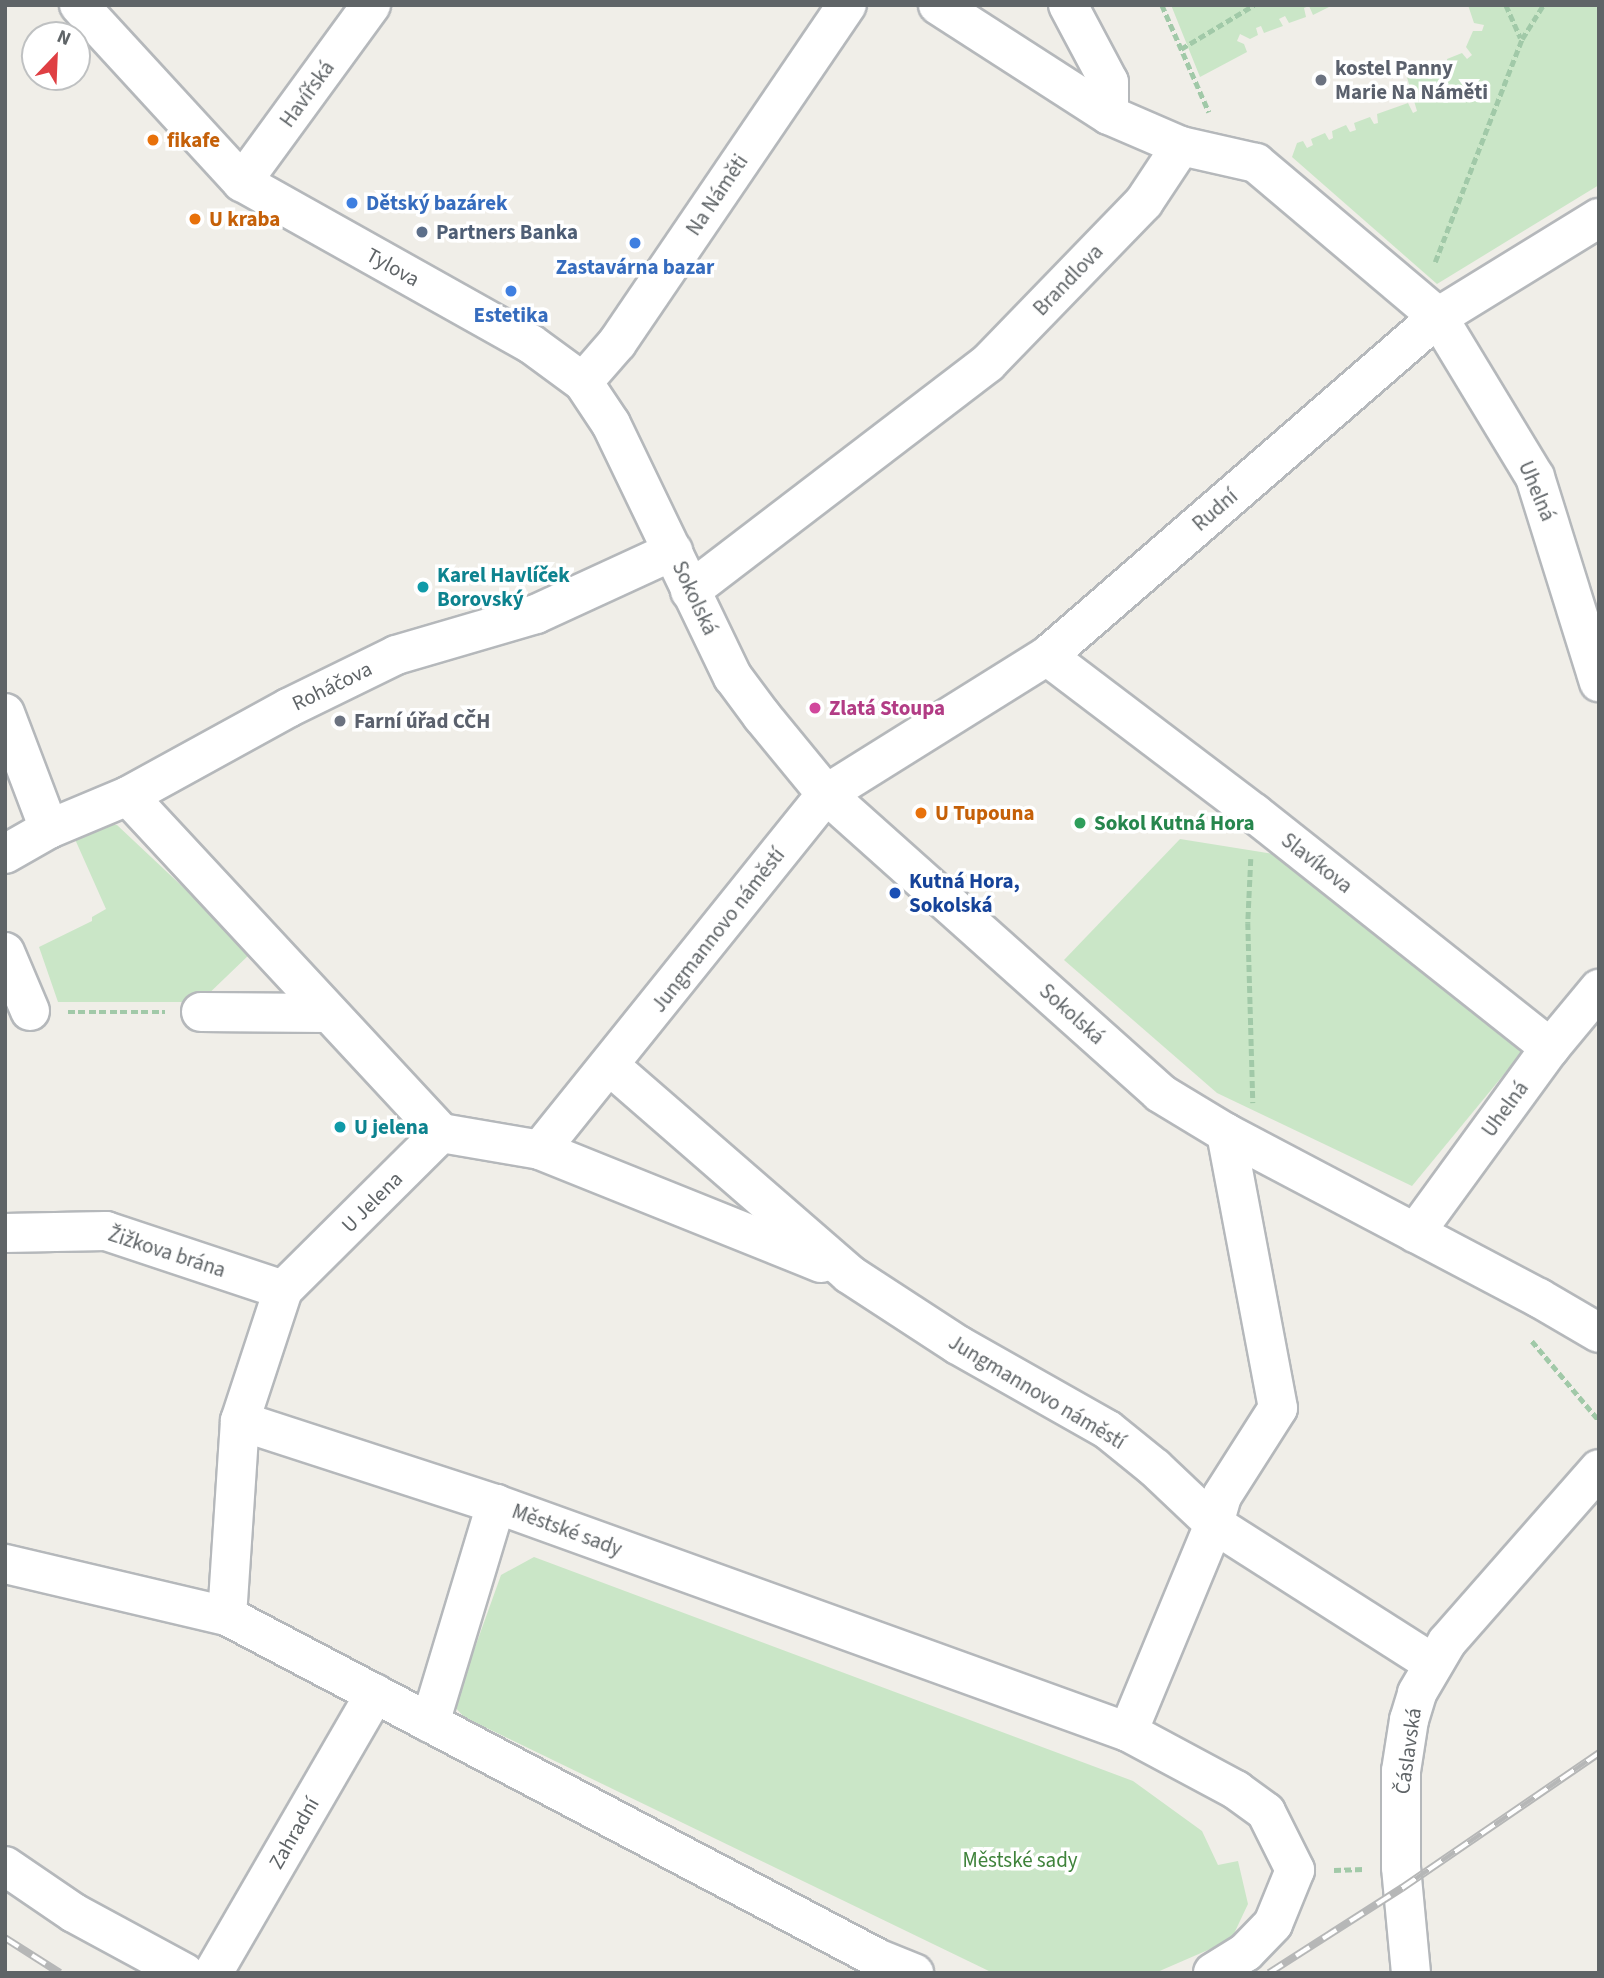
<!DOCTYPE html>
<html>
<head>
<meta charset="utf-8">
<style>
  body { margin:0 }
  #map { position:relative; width:1604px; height:1978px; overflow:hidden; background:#f0eee8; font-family:"Source Sans 3",sans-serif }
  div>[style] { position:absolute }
  .green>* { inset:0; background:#cae6c7 }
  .path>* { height:4.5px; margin-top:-2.25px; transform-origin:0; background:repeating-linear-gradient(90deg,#a1c9a8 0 7px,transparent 0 10.5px) }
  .roads { filter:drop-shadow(2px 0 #b5b8bb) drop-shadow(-2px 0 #b5b8bb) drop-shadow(0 2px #b5b8bb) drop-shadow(0 -2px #b5b8bb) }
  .minor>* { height:38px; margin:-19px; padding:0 19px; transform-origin:19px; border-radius:19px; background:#fff }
  .rail>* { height:8px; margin-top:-4px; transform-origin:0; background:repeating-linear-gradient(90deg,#fff 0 16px,#b6b7b7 0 32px); box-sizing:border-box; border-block:2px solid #b6b7b7 }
  .dots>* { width:19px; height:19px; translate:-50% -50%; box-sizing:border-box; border:4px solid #fff; border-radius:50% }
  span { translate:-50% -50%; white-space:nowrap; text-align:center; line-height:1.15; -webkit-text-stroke:7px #fff; paint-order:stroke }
  .worship-label { font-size:21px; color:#5b616d; font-weight:700 }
  .left { translate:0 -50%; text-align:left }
  .street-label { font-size:21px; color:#5f6467 }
  .food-label { font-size:21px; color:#c56008; font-weight:700 }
  .shop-label { font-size:21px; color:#366cbe; font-weight:700 }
  .service-label { font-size:21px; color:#4e5e75; font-weight:700 }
  .culture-label { font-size:21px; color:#0d838f; font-weight:700 }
  .hotel-label { font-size:21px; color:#b23c85; font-weight:700 }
  .leisure-label { font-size:21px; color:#27864d; font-weight:700 }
  .transit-label { font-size:21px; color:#164399; font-weight:700 }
  .park-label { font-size:21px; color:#3f833b }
  .frame { position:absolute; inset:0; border:7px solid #5f6467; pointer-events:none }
  .north { position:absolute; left:21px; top:21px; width:70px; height:70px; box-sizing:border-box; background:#fff; border:2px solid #bfc1c2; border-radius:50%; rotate:23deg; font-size:19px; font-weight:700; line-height:28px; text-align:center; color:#5f6467 }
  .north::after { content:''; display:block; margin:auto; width:24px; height:32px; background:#df3f43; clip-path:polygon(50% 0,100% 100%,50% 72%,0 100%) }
</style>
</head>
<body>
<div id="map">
  <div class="green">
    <i style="clip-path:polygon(1171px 5px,1328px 5px,1329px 7px,1313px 15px,1309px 6px,1304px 8px,1306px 17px,1289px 23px,1285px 16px,1279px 19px,1283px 26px,1264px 33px,1261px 26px,1256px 28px,1258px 35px,1250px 39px,1240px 34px,1237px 41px,1244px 44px,1247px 52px,1200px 77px)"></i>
    <i style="clip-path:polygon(1468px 5px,1599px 5px,1599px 185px,1437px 284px,1292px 157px,1297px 143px,1303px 141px,1307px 148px,1313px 145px,1311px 139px,1325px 133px,1329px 140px,1333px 138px,1332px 131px,1346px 125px,1350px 132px,1356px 130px,1354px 123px,1370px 117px,1374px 124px,1378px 123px,1377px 114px,1408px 103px,1413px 113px,1417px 111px,1406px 74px,1421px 68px,1425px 76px,1430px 73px,1428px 66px,1440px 62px,1443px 68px,1448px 67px,1447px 59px,1462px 53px,1467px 59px,1472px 55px,1466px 47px,1473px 31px,1482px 31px,1484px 25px,1474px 23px)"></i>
    <i style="clip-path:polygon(102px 823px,117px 825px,252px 952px,200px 1002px,58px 1002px,39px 947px,92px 921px,92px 917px,106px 909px,74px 837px)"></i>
    <i style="clip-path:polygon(1180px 839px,1279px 855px,1524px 1050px,1412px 1186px,1217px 1093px,1064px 960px)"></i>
    <i style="clip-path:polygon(534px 1557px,1133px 1781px,1202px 1831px,1218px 1865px,1238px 1861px,1248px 1904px,1231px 1940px,1155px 1973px,993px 1973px,464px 1717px,454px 1706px,501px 1575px)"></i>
  </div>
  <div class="path">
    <i style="left:1162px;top:5px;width:117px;rotate:66.3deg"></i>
    <i style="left:1506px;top:5px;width:36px;rotate:66deg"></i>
    <i style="left:1181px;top:49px;width:85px;rotate:-31.1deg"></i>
    <i style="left:1435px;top:262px;width:239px;rotate:-68.7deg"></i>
    <i style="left:1522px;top:39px;width:40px;rotate:-58deg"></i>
    <i style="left:1251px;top:859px;width:64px;rotate:92.7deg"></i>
    <i style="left:1248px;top:923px;width:180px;rotate:88.4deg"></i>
    <i style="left:68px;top:1012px;width:97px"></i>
    <i style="left:1532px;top:1341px;width:102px;rotate:49.8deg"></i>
    <i style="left:1334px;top:1870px;width:30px;rotate:-2deg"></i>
  </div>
  <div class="roads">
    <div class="minor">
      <i style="left:79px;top:5px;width:241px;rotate:47.4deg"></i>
      <i style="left:242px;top:182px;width:331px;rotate:29.3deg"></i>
      <i style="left:531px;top:344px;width:64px;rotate:36.2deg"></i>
      <i style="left:583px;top:382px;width:50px;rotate:56.3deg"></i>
      <i style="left:611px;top:424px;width:281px;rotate:64.3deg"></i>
      <i style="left:733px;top:677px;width:49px;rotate:53.4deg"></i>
      <i style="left:762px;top:716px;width:101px;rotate:50.6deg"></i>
      <i style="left:826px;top:794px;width:448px;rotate:41.8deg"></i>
      <i style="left:1160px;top:1093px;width:77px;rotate:31.2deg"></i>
      <i style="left:1226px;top:1133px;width:354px;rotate:27.8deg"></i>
      <i style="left:1539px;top:1298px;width:69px;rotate:30.3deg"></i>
      <i style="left:938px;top:5px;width:203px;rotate:32.8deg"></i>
      <i style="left:1109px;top:115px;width:78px;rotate:23.3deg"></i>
      <i style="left:1181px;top:146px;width:77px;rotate:12.8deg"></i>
      <i style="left:1256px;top:163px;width:238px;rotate:40.2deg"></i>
      <i style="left:1438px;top:317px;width:187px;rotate:58.8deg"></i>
      <i style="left:1535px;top:477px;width:215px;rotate:72.7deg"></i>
      <i style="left:1068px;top:5px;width:87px;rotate:62deg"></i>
      <i style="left:1109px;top:82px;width:33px;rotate:90deg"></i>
      <i style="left:242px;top:182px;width:219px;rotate:-53.9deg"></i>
      <i style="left:583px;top:382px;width:52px;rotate:-48.9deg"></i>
      <i style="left:617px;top:343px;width:409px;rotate:-55.8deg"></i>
      <i style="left:690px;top:591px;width:375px;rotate:-37.4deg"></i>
      <i style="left:988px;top:363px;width:224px;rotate:-45.9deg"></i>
      <i style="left:1144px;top:202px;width:67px;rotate:-56.5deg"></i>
      <i style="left:1047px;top:656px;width:260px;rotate:37.2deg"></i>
      <i style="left:1254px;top:813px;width:378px;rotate:38.4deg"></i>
      <i style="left:5px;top:713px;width:124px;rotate:69.2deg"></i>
      <i style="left:128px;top:796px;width:460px;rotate:47.1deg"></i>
      <i style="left:5px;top:854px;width:51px;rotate:-29.6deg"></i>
      <i style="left:49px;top:829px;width:86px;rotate:-22.7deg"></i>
      <i style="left:128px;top:796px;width:183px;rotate:-28.8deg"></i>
      <i style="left:288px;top:708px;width:120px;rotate:-26.1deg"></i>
      <i style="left:396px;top:655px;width:146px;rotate:-16.3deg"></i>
      <i style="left:536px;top:614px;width:151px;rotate:-24.7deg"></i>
      <i style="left:5px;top:952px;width:64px;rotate:67deg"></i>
      <i style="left:201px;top:1012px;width:126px;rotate:0.5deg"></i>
      <i style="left:610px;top:1066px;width:317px;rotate:41deg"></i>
      <i style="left:849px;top:1274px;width:130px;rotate:33.1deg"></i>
      <i style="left:958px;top:1345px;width:172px;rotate:29.5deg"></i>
      <i style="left:1108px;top:1430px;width:60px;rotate:39deg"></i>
      <i style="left:1155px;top:1468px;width:81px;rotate:43.5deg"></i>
      <i style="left:1214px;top:1524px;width:259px;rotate:32.5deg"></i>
      <i style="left:441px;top:1133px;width:100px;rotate:9.7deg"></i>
      <i style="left:540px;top:1150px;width:457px;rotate:-51.2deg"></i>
      <i style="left:826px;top:794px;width:261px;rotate:-32deg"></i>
      <i style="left:1047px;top:656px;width:517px;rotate:-40.93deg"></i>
      <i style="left:1438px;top:317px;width:189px;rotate:-31.6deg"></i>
      <i style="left:441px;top:1133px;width:223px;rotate:135.2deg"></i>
      <i style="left:283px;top:1290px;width:138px;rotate:108.2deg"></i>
      <i style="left:240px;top:1421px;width:195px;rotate:93.8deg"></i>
      <i style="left:227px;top:1616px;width:737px;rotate:27.75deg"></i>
      <i style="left:879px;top:1959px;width:38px;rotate:22deg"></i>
      <i style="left:540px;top:1150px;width:303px;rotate:21.9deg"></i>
      <i style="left:5px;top:1233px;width:101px;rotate:-1.1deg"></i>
      <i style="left:106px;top:1231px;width:187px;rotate:18.4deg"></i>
      <i style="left:1415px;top:1233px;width:229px;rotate:-53.9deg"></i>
      <i style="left:1550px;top:1048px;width:77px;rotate:-50.3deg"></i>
      <i style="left:240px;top:1421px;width:269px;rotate:18deg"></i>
      <i style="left:496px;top:1504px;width:672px;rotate:19.84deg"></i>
      <i style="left:1128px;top:1732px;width:123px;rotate:28.2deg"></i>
      <i style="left:1236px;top:1790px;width:37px;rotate:36deg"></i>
      <i style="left:1266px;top:1812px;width:65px;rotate:63.4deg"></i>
      <i style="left:1295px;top:1870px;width:58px;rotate:112.2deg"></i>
      <i style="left:1273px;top:1924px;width:39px;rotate:134deg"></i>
      <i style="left:1246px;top:1952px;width:39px;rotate:148deg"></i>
      <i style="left:5px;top:1564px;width:228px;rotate:13.2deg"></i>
      <i style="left:430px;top:1723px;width:229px;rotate:-73.2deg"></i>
      <i style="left:1128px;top:1732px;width:225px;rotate:-67.5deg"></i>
      <i style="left:1214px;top:1524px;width:29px;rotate:-74deg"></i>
      <i style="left:1222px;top:1496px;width:104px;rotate:-57.5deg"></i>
      <i style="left:1278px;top:1408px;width:280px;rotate:-100.7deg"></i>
      <i style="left:5px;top:1866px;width:83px;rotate:34.3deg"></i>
      <i style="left:74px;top:1913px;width:126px;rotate:28.4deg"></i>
      <i style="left:213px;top:1973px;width:323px;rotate:-59.9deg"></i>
      <i style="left:1411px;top:1973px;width:106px;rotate:-95.4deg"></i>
      <i style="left:1401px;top:1867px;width:96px;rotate:-90deg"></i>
      <i style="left:1401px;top:1771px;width:52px;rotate:-81.1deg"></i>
      <i style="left:1409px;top:1720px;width:28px;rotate:-73deg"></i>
      <i style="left:1417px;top:1693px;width:59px;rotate:-59.5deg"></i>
      <i style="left:1447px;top:1642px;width:230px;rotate:-48.7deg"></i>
    </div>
  </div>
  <div class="rail">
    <i style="left:5px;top:1938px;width:65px;rotate:32.5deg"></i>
    <i style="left:1269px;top:1973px;width:158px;rotate:-32.6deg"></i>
    <i style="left:1402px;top:1888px;width:239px;rotate:-34.4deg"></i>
  </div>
  <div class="dots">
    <i style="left:1321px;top:80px;background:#6b7280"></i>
    <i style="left:153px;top:140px;background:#e8710a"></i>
    <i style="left:352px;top:203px;background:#3f7fe0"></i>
    <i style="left:195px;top:219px;background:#e8710a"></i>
    <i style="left:422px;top:232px;background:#5c6f8a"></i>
    <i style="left:635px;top:243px;background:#3f7fe0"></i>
    <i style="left:511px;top:291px;background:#3f7fe0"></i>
    <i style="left:423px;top:587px;background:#0f9aa8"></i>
    <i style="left:815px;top:708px;background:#d1479c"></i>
    <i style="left:340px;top:721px;background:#6b7280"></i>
    <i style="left:921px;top:813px;background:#e8710a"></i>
    <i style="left:1080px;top:823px;background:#2e9e5b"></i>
    <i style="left:895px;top:893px;background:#1a4fb4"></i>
    <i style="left:340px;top:1127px;background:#0f9aa8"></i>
  </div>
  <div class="worship-label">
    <span class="left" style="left:1335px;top:80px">kostel Panny<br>Marie Na Náměti</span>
    <span class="left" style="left:354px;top:721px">Farní úřad CČH</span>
  </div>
  <div class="street-label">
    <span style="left:307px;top:94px;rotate:-54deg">Havířská</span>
    <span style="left:717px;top:195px;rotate:-56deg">Na Náměti</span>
    <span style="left:393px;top:267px;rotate:29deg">Tylova</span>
    <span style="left:1068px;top:280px;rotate:-46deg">Brandlova</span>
    <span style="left:1537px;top:491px;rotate:67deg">Uhelná</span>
    <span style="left:1215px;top:510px;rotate:-41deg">Rudní</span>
    <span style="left:695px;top:598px;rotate:65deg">Sokolská</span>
    <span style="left:332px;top:686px;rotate:-26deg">Roháčova</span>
    <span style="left:1317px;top:863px;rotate:38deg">Slavíkova</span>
    <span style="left:718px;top:930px;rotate:-52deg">Jungmannovo náměstí</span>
    <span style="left:1072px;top:1014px;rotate:42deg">Sokolská</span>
    <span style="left:1505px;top:1109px;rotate:-54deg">Uhelná</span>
    <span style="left:372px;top:1202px;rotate:-45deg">U Jelena</span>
    <span style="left:167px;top:1252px;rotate:18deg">Žižkova brána</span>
    <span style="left:1037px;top:1392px;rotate:31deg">Jungmannovo náměstí</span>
    <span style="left:567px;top:1530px;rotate:20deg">Městské sady</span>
    <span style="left:1408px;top:1751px;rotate:-82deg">Čáslavská</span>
    <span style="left:294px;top:1833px;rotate:-60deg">Zahradní</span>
  </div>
  <div class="food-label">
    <span class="left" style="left:167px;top:140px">fikafe</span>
    <span class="left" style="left:209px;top:219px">U kraba</span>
    <span class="left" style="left:935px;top:813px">U Tupouna</span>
  </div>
  <div class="shop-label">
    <span class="left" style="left:366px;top:203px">Dětský bazárek</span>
    <span style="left:635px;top:267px">Zastavárna bazar</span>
    <span style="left:511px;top:315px">Estetika</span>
  </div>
  <div class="service-label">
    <span class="left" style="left:436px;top:232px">Partners Banka</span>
  </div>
  <div class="culture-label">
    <span class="left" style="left:437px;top:587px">Karel Havlíček<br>Borovský</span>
    <span class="left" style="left:354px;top:1127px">U jelena</span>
  </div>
  <div class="hotel-label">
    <span class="left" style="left:829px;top:708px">Zlatá Stoupa</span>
  </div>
  <div class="leisure-label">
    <span class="left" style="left:1094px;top:823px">Sokol Kutná Hora</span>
  </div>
  <div class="transit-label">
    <span class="left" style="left:909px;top:893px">Kutná Hora,<br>Sokolská</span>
  </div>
  <div class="park-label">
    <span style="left:1020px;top:1860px">Městské sady</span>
  </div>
  <div class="frame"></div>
  <div class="north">N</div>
</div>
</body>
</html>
